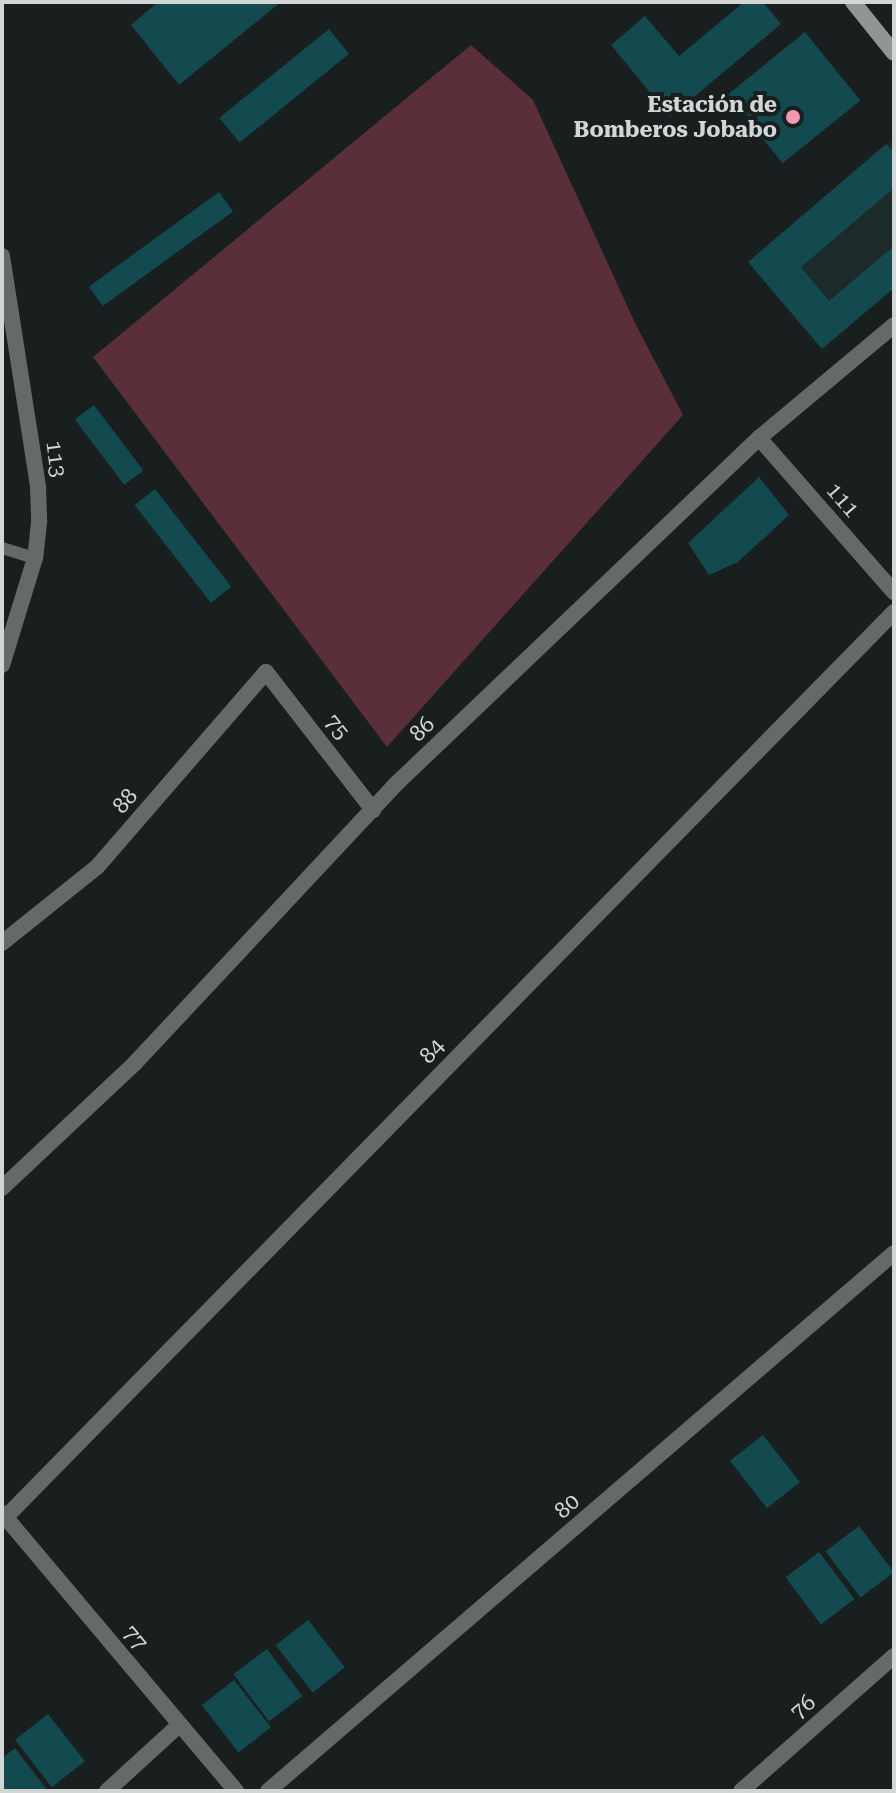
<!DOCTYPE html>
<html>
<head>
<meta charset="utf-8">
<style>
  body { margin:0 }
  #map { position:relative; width:896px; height:1793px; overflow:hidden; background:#191e1e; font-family:"Roboto Serif",serif }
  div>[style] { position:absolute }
  .built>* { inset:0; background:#1d2a2a }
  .green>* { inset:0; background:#5a2f3a }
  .building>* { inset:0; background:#124a4f; transform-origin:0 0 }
  .lane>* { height:12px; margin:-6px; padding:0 6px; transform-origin:6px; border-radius:6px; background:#666969 }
  .street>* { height:16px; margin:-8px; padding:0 8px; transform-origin:8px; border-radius:8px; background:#666969 }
  .secondary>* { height:16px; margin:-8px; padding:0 8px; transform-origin:8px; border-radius:8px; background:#909595 }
  .dots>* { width:22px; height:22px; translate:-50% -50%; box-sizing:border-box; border:4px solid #191e1e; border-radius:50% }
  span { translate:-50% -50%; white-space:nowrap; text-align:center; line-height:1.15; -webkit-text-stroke:8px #191e1e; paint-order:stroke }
  .poi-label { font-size:22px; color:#d2d6d6; font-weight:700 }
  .right { translate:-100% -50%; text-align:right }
  .street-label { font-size:22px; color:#d2d6d6 }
  .frame { position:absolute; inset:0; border:4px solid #d2d6d6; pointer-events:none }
</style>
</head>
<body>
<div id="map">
  <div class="built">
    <i style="clip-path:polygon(894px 138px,894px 288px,822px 349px,748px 262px)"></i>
  </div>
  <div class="green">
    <i style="clip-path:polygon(471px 45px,533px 100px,635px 323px,683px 415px,387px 747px,93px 357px)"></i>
  </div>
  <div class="building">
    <i style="clip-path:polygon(158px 2px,281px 2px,179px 85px,131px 25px)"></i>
    <i style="clip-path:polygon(744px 2px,763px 2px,781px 24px,670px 117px,611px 45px,645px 16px,679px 56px)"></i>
    <i style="left:329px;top:29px;width:32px;height:141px;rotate:51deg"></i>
    <i style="left:805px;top:32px;width:88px;height:100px;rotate:51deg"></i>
    <i style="clip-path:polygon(886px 144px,894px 153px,894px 188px,801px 267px,829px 301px,894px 246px,894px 288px,822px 349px,748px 262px)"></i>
    <i style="left:219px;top:192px;width:24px;height:161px;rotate:54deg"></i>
    <i style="left:94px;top:405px;width:82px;height:24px;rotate:53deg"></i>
    <i style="clip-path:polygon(759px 477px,789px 515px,738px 562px,709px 575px,688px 543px)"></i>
    <i style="left:155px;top:489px;width:124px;height:26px;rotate:52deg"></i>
    <i style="left:763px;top:1435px;width:60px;height:42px;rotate:52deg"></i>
    <i style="left:859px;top:1526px;width:58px;height:42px;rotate:53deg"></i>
    <i style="left:819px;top:1552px;width:59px;height:42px;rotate:53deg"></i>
    <i style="left:308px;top:1620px;width:60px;height:41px;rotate:52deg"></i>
    <i style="left:267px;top:1649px;width:59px;height:42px;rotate:53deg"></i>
    <i style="left:234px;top:1680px;width:60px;height:41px;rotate:52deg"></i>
    <i style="left:48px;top:1714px;width:60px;height:42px;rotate:52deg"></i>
    <i style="clip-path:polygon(15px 1748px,48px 1791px,2px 1791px,2px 1758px)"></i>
  </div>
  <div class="lane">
    <i style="left:2px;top:548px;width:34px;rotate:17deg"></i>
  </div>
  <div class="street">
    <i style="left:2px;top:256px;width:234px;rotate:81.1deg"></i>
    <i style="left:38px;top:487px;width:35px;rotate:88deg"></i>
    <i style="left:39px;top:522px;width:36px;rotate:96deg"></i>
    <i style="left:35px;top:558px;width:112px;rotate:107.1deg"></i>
    <i style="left:759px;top:438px;width:205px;rotate:48.8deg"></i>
    <i style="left:2px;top:943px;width:122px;rotate:-38.7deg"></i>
    <i style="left:97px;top:867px;width:258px;rotate:-49.1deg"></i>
    <i style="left:266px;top:672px;width:175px;rotate:52.2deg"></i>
    <i style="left:2px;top:1188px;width:183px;rotate:-43.2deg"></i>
    <i style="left:135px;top:1063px;width:382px;rotate:-46.9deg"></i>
    <i style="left:396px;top:784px;width:501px;rotate:-43.63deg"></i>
    <i style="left:759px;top:438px;width:176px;rotate:-39.9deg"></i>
    <i style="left:2px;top:1513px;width:363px;rotate:49.9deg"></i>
    <i style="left:2px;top:1521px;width:1274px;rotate:-45.54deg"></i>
    <i style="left:107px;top:1791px;width:98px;rotate:-42.5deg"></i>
    <i style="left:268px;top:1791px;width:825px;rotate:-40.68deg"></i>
    <i style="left:741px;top:1791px;width:204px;rotate:-41.4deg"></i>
  </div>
  <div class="secondary">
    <i style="left:853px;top:2px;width:65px;rotate:51.2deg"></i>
  </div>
  <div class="dots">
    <i style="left:793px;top:117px;background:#f29ab0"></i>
  </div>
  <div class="poi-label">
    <span class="right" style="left:777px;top:117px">Estación de<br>Bomberos Jobabo</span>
  </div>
  <div class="street-label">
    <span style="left:56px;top:459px;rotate:82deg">113</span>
    <span style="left:843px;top:500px;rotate:49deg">111</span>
    <span style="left:337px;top:727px;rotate:52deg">75</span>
    <span style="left:422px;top:729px;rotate:-44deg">86</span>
    <span style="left:125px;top:801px;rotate:-49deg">88</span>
    <span style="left:432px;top:1051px;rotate:-46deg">84</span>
    <span style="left:567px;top:1506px;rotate:-41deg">80</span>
    <span style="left:135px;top:1638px;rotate:50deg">77</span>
    <span style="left:803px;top:1707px;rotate:-41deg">76</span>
  </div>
  <div class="frame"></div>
</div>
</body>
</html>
